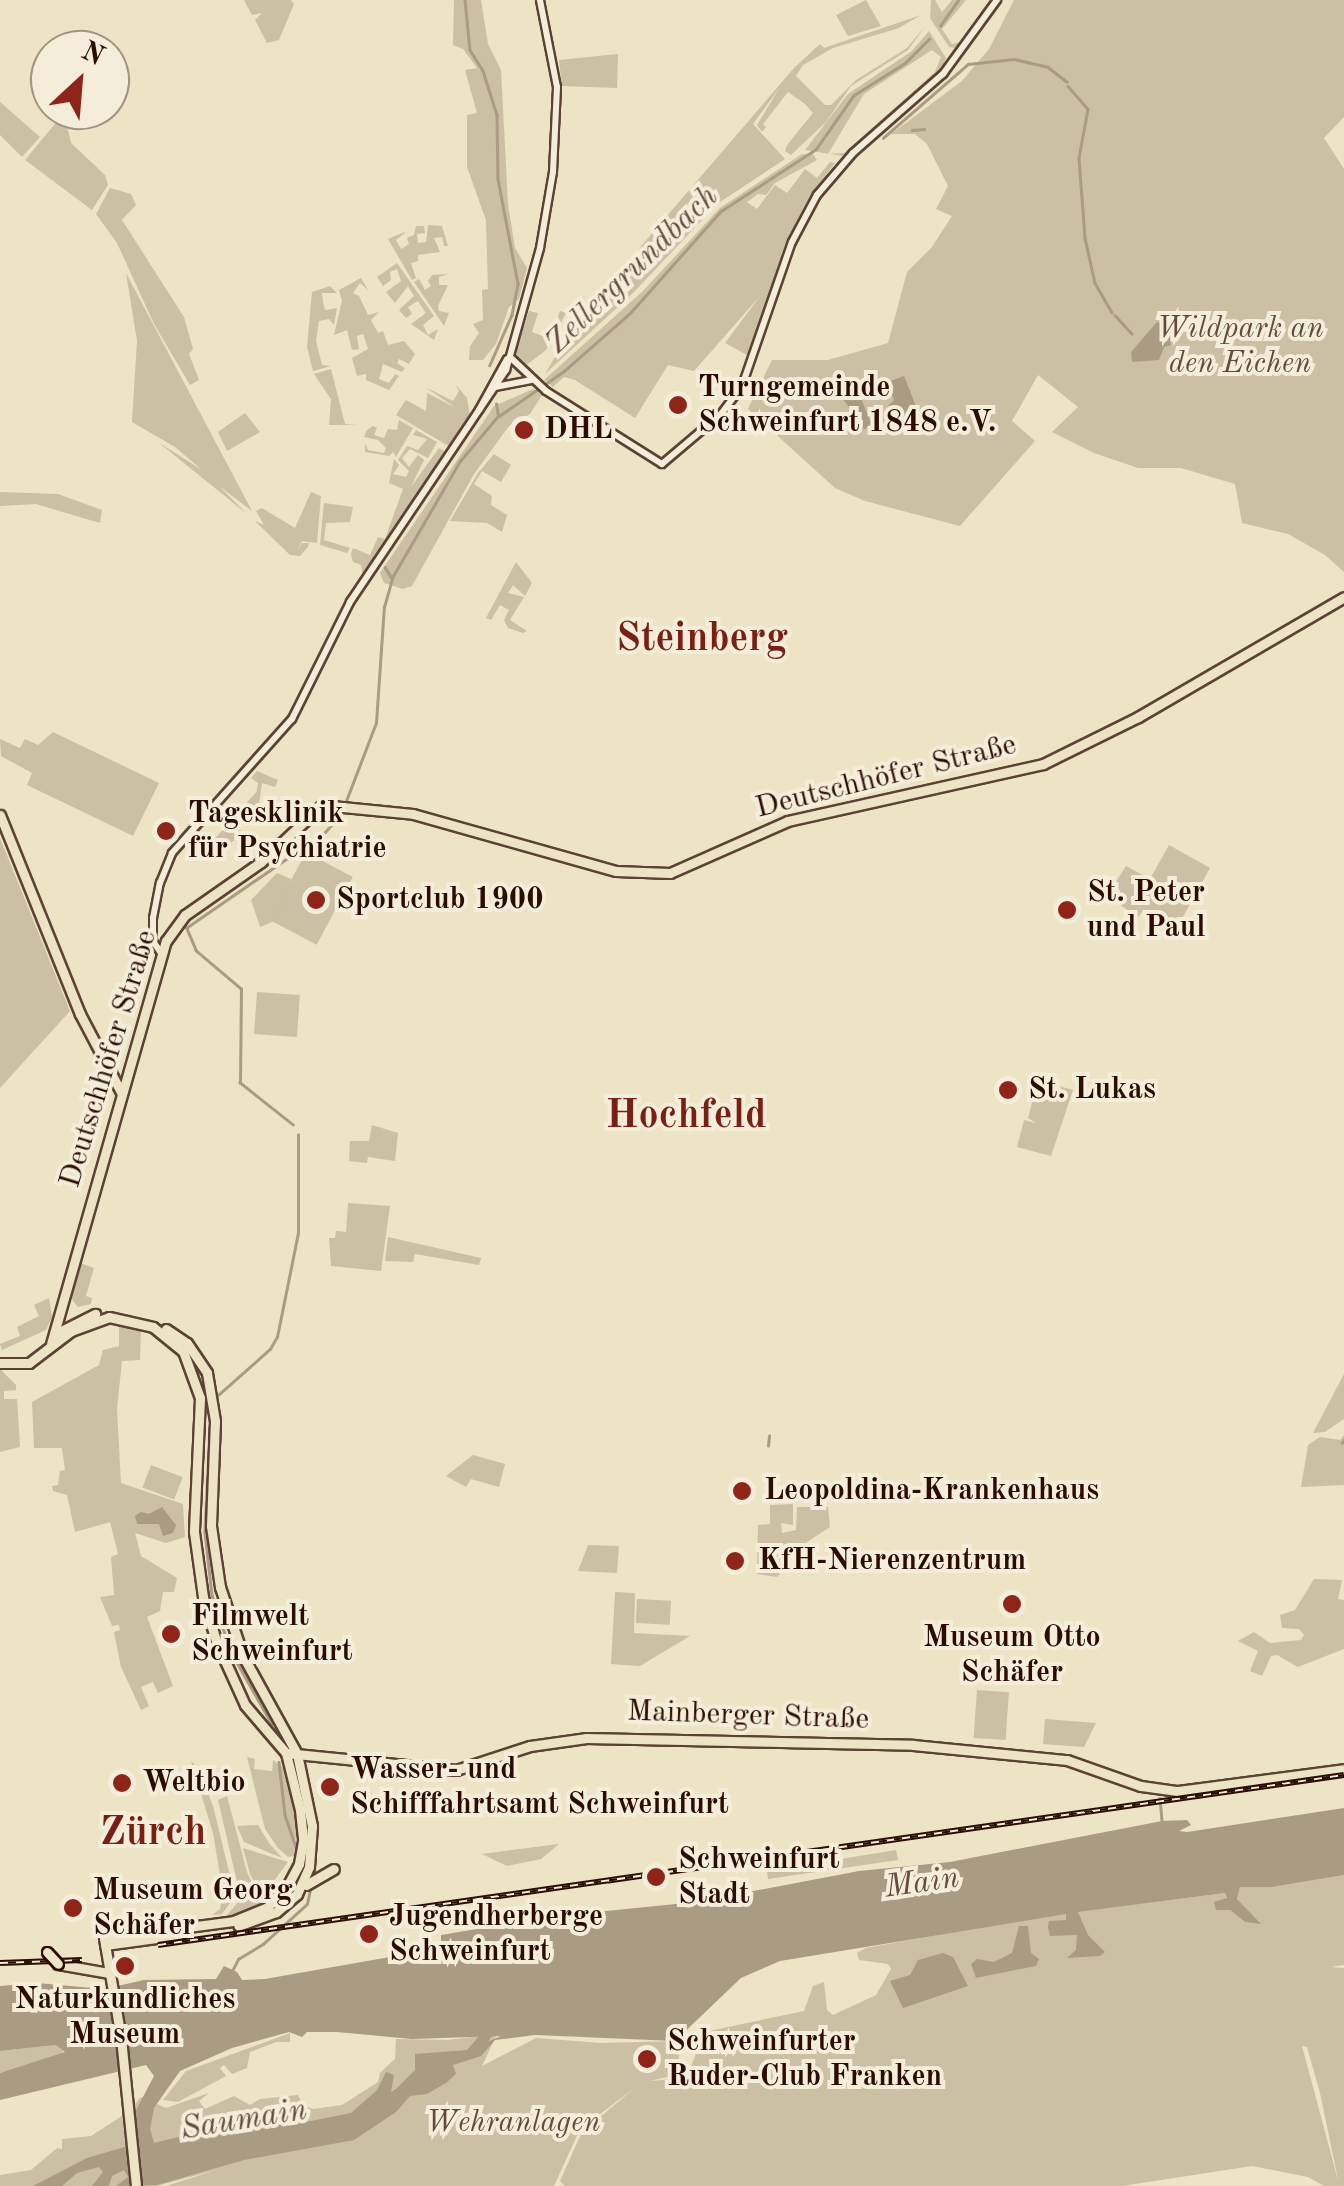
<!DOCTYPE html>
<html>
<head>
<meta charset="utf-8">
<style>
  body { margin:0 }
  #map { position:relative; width:1344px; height:2186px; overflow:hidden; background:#ece4c5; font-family:"Old Standard TT",serif }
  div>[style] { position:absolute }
  .green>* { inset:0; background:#cbbfa4; transform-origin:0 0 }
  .water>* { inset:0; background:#aa9b83 }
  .stream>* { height:2.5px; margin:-1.25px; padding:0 1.25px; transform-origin:1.25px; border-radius:1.25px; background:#aa9b83 }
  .river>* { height:10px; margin:-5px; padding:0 5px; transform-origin:5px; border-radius:5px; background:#aa9b83 }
  .roads { filter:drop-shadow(2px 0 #5b4334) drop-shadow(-2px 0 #5b4334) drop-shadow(0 2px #5b4334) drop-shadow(0 -2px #5b4334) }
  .minor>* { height:6px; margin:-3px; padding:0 3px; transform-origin:3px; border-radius:3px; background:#f3edd9 }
  .major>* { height:9px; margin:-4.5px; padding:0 4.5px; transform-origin:4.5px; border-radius:4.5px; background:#ece4c5 }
  .rail>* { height:6px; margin-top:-3px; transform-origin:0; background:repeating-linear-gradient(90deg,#f3edd9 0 8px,#2b0d03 0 16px); box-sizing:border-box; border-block:2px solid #2b0d03 }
  .bridges { filter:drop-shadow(2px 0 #2b0d03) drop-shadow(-2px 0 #2b0d03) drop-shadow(0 2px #2b0d03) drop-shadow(0 -2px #2b0d03) }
  .major-bridge>* { height:9px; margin:-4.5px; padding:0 4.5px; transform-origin:4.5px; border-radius:4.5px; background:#ece4c5 }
  .dots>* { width:28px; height:28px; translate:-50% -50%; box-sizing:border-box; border:5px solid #f3edd9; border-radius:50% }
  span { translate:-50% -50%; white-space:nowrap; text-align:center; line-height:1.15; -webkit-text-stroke:8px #f3edd9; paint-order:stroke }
  .park-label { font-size:30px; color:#634b3b; font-style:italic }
  .poi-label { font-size:30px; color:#2b0d03; font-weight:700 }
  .left { translate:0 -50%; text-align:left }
  .street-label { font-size:30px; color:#2b0d03 }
  .water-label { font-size:32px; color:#644d3d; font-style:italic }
  .district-label { font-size:40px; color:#7a1f14; font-weight:700 }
  .north { position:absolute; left:30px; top:30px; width:100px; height:100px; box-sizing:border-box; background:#f3edd9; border:2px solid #a39383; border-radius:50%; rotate:26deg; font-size:28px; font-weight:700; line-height:40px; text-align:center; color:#2b0d03 }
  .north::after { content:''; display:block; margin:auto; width:35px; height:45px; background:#8f2418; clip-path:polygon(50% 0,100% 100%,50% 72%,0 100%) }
</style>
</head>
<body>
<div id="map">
  <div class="green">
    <i style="clip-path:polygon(244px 0,291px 0,294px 4px,279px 40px,267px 43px,255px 20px,262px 13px,252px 15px)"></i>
    <i style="clip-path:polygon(454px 0,481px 0,488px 44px,501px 70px,508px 204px,515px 248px,527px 268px,519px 299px,509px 307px,496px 344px,483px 360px,469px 360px,470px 346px,479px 333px,473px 324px,483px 320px,482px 290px,488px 289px,486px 220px,467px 167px,467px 115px,477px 113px,465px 70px,477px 68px,463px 49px,453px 45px)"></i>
    <i style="clip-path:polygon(866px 0,881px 26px,848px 36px,836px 15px)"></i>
    <i style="clip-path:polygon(931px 0,935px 0,942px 12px,952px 0,966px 0,942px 29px,952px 44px,961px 42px,956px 48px,949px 47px,930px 18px)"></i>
    <i style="clip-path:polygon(1014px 0,1344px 0,1344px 117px,1324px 138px,1344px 169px,1344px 572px,1325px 555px,1288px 534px,1242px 523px,1235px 484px,1181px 468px,1138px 468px,1094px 453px,1052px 432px,1078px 407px,1038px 375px,1012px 421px,1035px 441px,960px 526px,865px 501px,835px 488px,748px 409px,772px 360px,828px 360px,888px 343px,907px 272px,932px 247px,952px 216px,936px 209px,948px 186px,927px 144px,915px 134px,891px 134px,962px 81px,989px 49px)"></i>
    <i style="clip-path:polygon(921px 15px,899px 28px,833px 48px,803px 65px,796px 76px,825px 105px,831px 105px,856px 80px,907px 48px,926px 25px,908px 50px,851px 86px,826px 122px,791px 155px,785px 151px,787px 145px,813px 113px,805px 104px,788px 92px,763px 124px,766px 127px,762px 132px,757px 125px,780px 87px,753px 124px,785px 159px,717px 204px,635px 291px,545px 374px,575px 323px,580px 324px,585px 311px,592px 316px,642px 245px,794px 68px,820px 44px,824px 48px)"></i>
    <i style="clip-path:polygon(evenodd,929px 31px,946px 58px,941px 70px,918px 91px,843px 156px,805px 150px,848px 94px,912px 51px,929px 31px,932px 50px,941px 57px,935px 72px,844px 153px,828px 154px,864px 94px,932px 50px)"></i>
    <i style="clip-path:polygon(618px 54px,617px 88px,562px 86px,559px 60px)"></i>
    <i style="clip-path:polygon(0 102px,40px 137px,22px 157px,0 135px)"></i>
    <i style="clip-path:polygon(64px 113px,71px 143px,105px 175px,108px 185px,92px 210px,25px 160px)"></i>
    <i style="clip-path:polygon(802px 154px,813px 154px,817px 160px,775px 183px,766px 195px,758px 194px,747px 202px,757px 209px,775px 185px,787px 193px,805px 169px,817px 178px,830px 162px,835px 163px,809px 197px,786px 241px,749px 356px,725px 343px,760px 296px,694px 371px,668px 365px,635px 418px,575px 380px,564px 377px,553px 387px,544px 380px,642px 292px,720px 208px)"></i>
    <i style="clip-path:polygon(110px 188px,131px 194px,136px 205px,122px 220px,184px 317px,193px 349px,189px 354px,199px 380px,190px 385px,154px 324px,117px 243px,96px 214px)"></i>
    <i style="clip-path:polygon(428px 225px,442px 226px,448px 246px,444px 246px,442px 237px,434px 238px,440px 252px,418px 255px,418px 261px,411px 263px,416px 278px,412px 280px,388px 239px,407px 231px,396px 240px,401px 249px,409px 244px,407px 238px,414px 235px,416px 226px,424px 226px,425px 233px,417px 234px,418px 243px,426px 242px)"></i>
    <i style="clip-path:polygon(397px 263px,434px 316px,423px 325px,428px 335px,438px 329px,434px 340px,411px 324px,426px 313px,418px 301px,408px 307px,412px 314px,406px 318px,399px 310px,414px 296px,408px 286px,395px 303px,386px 292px,401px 281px,397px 269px,390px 272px,391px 280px,383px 286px,377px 277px)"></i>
    <i style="clip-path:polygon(126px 273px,252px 511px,219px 486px,247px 514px,158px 442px,202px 470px,175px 447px,132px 422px,137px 341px)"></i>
    <i style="clip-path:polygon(448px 274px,439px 277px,439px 285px,448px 285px,438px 306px,439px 311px,449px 313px,444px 326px,414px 282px,419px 279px,425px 290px,431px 286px,428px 281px,432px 275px)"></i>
    <i style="clip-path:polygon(361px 278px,368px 290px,360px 283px,353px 293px,359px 296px,368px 315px,379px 312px,371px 320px,378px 333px,383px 331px,388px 345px,404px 341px,415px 354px,409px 364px,399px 359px,397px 363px,405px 368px,402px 372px,383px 364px,379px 379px,389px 383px,395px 374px,399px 376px,389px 390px,366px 380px,366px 374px,357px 376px,352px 358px,368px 349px,363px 334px,357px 336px,359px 349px,352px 350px,347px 330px,334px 335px,342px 301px,339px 290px)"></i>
    <i style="clip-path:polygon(330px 286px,337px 293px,322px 293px,323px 302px,325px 310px,337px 308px,334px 325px,329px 319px,319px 321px,316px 341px,322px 365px,331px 366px,313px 371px,307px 347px,312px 292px)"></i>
    <i style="clip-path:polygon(529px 311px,538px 313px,532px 332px,550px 339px,560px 311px,566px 313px,546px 350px,524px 367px,515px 354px)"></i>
    <i style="clip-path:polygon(331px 369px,345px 424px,357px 425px,329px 425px,331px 399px,314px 374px)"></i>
    <i style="clip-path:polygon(455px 384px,467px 398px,470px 417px,452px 448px,396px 415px,406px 400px,426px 411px,427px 393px,456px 408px,425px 387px,453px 401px,459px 391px)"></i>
    <i style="clip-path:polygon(533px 389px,542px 395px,530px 414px,509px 426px,474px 474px,412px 586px,403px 589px,384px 583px,380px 573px,494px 406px)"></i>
    <i style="clip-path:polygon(245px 413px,260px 432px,227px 451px,218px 432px)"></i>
    <i style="clip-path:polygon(399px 420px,413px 428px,396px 457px,393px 452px,389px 456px,365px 452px,365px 443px,368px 450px,384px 453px,386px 448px,378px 440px,364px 437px,367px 430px,373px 426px,377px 428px,374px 435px,384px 438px,388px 429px,397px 430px)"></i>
    <i style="clip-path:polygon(416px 430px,437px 442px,428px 458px,410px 449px,402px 458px,409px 467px,418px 455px,424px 460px,411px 487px,439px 448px,447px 453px,363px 576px,361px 565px,353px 562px,351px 554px,353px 548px,370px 555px,378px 537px,385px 539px,403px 489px,389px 483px,394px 459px,399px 465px,393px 474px,406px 477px,409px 471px,398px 460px,407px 446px,418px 450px,427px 439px,413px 435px)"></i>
    <i style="clip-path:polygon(494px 454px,511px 465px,501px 482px,482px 471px,474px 484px,492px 496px,491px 505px,507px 515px,502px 532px,487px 523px,450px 521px,478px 473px)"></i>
    <i style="clip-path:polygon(0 492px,58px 494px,102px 510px,100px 523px,36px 504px,0 506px)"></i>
    <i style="clip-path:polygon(311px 492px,321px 496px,317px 543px,302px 541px,297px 551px,302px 543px,309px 543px,308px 547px,300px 556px,290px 555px,255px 521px,264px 525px,256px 511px,262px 508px,295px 528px)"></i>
    <i style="clip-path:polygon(324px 503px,353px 507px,350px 522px,326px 523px,324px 540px,350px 548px,347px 553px,320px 545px)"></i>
    <i style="clip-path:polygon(516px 562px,532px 583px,525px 596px,513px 585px,508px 593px,524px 597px,510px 620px,527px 631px,523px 633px,508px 628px,504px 620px,509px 610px,500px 605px,491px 620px,486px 618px)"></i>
    <i style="clip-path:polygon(53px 732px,159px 783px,133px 836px,27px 785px,32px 773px,1px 756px,0 739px,20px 748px,25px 739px,38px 745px)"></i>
    <i style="clip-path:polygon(257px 771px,278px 780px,275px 787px,262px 783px,259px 804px,237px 825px,243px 834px,207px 860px,187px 843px,194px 835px,201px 847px,211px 843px,257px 791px,258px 783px,251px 778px)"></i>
    <i style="clip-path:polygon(0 838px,70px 1011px,0 1088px)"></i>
    <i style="clip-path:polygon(1169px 845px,1210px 868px,1175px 931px,1142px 912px,1138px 917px,1107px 896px,1126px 866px,1150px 879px)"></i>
    <i style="left:306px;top:852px;width:53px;height:77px;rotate:28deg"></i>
    <i style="clip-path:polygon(277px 873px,291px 879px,277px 920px,260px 927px,251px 900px)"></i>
    <i style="left:257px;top:992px;width:43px;height:42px;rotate:4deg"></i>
    <i style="clip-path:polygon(1038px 1080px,1073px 1090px,1051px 1156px,1017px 1147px,1024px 1120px,1036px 1123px,1028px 1118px)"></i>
    <i style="clip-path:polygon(372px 1125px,398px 1133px,395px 1161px,368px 1157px,367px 1163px,349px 1161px,350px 1141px,369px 1141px)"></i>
    <i style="clip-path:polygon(348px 1203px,390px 1206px,381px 1271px,331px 1266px,329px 1238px,335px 1238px,336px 1231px,346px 1232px)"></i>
    <i style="clip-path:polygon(388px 1237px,481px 1258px,479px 1265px,415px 1254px,413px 1262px,385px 1261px)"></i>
    <i style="clip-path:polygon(80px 1263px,94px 1268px,86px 1296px,92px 1298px,91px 1304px,78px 1307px,71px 1298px)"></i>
    <i style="clip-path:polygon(49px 1298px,52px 1317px,46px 1330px,2px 1350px,0 1344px,20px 1336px,17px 1327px,39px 1316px,34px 1305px)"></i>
    <i style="clip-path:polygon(119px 1323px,141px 1328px,140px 1360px,122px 1361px,117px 1409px,121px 1483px,183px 1504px,185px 1537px,166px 1543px,135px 1533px,141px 1556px,177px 1578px,174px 1592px,163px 1592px,160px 1611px,147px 1617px,173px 1686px,158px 1693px,153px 1682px,141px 1687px,149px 1706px,141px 1710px,121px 1667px,114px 1632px,120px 1630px,119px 1625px,112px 1626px,100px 1597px,114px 1595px,111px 1557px,118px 1554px,110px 1522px,75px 1532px,67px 1495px,53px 1491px,52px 1486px,58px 1485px,60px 1471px,65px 1470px,62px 1448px,34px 1448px,32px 1402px,99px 1365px,103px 1350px,119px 1346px)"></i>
    <i style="clip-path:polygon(0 1369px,16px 1385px,16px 1390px,4px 1391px,4px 1399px,17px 1399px,20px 1447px,0 1452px)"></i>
    <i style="clip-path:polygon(1344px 1374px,1344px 1419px,1325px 1432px,1313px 1433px)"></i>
    <i style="clip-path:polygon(1344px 1435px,1344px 1485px,1301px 1487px,1308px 1445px,1320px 1437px,1340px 1440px)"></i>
    <i style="clip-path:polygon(473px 1455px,505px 1464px,499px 1487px,471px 1479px,466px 1487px,446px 1476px)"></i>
    <i style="left:151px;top:1465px;width:34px;height:24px;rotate:21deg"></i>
    <i style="clip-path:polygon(793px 1504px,793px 1525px,781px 1523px,782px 1533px,796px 1530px,797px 1507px,828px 1507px,830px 1527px,798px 1548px,777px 1577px,757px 1574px,758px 1525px,770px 1524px,770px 1505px)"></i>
    <i style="clip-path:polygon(588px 1545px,619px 1546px,617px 1573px,578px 1571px)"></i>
    <i style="clip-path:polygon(1314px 1579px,1342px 1580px,1338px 1599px,1344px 1600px,1344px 1649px,1298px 1667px,1277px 1655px,1271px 1656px,1262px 1676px,1250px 1671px,1258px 1651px,1238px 1641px,1254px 1632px,1270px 1643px,1301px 1640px,1304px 1635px,1299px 1629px,1282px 1628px,1280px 1615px,1295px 1610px)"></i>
    <i style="clip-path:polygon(615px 1592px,635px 1593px,634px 1633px,690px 1636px,640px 1666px,611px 1664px)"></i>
    <i style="left:637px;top:1599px;width:34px;height:24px;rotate:3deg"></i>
    <i style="left:977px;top:1690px;width:32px;height:48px;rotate:4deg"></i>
    <i style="clip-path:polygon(1045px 1719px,1096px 1723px,1084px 1747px,1043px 1744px)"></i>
    <i style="clip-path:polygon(247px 1757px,255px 1759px,254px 1769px,272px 1771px,273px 1760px,285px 1769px,297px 1824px,294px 1856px,288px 1857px,278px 1848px,265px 1829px)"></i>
    <i style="clip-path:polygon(191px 1761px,199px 1769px,213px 1806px,235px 1896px,222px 1914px,212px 1915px,220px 1909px,223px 1893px,213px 1833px)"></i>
    <i style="clip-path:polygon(227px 1796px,247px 1872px,262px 1904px,249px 1911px,270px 1919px,229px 1930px,227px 1915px,241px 1899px,218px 1800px)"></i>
    <i style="clip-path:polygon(258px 1825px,269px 1843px,282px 1858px,244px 1842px,237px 1826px)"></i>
    <i style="clip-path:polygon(559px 1844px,541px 1859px,507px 1866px,482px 1854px)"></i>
    <i style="clip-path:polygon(243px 1848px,288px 1862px,262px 1897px,250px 1874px)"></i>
    <i style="clip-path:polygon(896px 1850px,898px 1860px,768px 1879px,767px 1871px)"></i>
    <i style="clip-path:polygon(evenodd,1344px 1875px,1344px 1965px,1331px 1967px,1344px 1968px,1344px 2186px,1324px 2186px,1308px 2177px,1252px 2166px,1122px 2186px,565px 2186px,560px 2181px,582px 2132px,636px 2087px,580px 2129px,554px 2186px,166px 2186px,216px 2170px,157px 2186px,0 2186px,0 2175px,31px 2170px,57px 2148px,62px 2149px,62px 2139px,91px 2136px,128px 2112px,141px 2097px,166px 2108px,209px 2093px,199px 2101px,205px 2109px,234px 2096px,250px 2105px,260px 2099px,298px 2095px,303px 2105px,313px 2109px,342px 2105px,378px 2082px,380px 2073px,395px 2059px,396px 2039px,447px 2040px,497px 2034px,482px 2066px,536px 2038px,601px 2043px,678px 2041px,680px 2074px,650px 2081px,675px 2079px,689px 2072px,704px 2032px,804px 2011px,813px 1986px,824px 1982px,827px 2010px,833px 2015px,876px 1995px,891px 1969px,888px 1964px,859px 1960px,857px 1953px,866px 1948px,1029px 1918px,1225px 1893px,1230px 1910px,1245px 1922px,1246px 1910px,1237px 1899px,1240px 1887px,1272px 1887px,1344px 1875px,1302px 2046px,1307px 2047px,1320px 2093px,1339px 2184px,1302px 2046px)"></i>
    <i style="clip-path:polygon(290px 2033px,290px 2042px,276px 2042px,250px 2052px,247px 2068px,232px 2074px,224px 2065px,220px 2068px,226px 2076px,178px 2102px,163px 2100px,186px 2071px)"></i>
    <i style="clip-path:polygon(56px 2045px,64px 2049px,61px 2056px,0 2073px,0 2051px)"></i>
  </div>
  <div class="water">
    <i style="clip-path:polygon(1157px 322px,1168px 327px,1171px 345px,1164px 347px,1159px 360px,1132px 362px,1131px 352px)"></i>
    <i style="clip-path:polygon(904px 376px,919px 414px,900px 421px,887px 407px,894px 400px,888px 382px)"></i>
    <i style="clip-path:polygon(852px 378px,860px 397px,851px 401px,861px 398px,871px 423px,865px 429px,854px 428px,855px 416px,836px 389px)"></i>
    <i style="clip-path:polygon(162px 1507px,176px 1525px,173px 1533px,163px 1536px,159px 1524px,137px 1524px,135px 1516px,141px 1512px,149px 1514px)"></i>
    <i style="clip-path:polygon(evenodd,1344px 1808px,1344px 1875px,1272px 1887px,1240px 1887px,1237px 1899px,1261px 1924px,1245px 1922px,1230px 1910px,1216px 1910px,1214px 1902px,1227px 1898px,1225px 1893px,1078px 1912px,1088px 1935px,1105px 1952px,1100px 1956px,1067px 1958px,1076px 1950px,1077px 1935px,1050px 1936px,1048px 1927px,1049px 1921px,1066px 1920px,1066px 1914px,780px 1961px,741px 1978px,675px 2041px,535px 2035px,495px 2040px,481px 2056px,453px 2065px,456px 2074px,446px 2083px,427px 2094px,410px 2096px,396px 2112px,354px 2140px,244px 2160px,157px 2185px,116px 2186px,128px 2177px,124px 2170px,112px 2176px,109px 2186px,92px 2186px,103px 2172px,99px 2167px,77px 2173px,62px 2186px,33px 2186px,87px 2158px,128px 2146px,134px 2114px,154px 2076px,146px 2065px,0 2100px,0 2073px,65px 2052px,56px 2045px,0 2051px,0 1986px,37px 1983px,104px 1989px,144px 1980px,216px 1979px,224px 1966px,237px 1972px,242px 1980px,265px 1979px,441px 1948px,441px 1935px,556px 1916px,696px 1902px,859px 1871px,950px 1862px,1162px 1821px,1187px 1820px,1191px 1825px,1179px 1831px,1187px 1832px,1344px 1808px,289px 2032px,302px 2037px,307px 2032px,337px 2032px,412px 2039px,501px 2036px,468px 2050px,415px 2054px,415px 2070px,396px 2089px,391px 2092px,394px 2075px,386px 2072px,377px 2090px,351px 2113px,306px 2122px,285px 2108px,287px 2103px,260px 2129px,203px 2131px,154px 2143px,150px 2129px,154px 2108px,180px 2071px,232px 2048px,289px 2032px)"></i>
    <i style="clip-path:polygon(1019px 1926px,1028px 1926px,1031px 1953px,1039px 1959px,1036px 1966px,976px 1978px,971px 1964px,977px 1959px,994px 1962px,1012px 1953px)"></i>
    <i style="clip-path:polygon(943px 1953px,953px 1957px,968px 1986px,903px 2008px,890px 1981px,910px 1975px,918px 1960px)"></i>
  </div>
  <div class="stream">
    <i style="left:465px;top:0;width:50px;rotate:84.3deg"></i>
    <i style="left:470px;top:50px;width:25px;rotate:58deg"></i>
    <i style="left:483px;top:71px;width:46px;rotate:72.3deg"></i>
    <i style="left:497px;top:115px;width:64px;rotate:89.1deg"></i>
    <i style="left:498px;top:179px;width:107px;rotate:79.2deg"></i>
    <i style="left:518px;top:284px;width:32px;rotate:101deg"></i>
    <i style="left:512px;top:315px;width:55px;rotate:113.7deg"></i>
    <i style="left:940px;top:26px;width:32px;rotate:-55deg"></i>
    <i style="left:1068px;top:86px;width:30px;rotate:49deg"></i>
    <i style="left:1088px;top:109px;width:50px;rotate:100.4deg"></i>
    <i style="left:1079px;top:158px;width:80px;rotate:85.7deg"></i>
    <i style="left:1085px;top:238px;width:46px;rotate:77.5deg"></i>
    <i style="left:1095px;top:283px;width:34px;rotate:60deg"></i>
    <i style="left:912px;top:130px;width:12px;rotate:-5deg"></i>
    <i style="left:883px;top:138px;width:113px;rotate:-41deg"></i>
    <i style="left:968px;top:64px;width:46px;rotate:-6.2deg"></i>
    <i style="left:1014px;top:59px;width:35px;rotate:13deg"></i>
    <i style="left:1048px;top:67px;width:24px;rotate:38deg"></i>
    <i style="left:1115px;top:315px;width:25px;rotate:48deg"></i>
    <i style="left:499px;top:416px;width:79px;rotate:-34.7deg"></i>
    <i style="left:564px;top:371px;width:88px;rotate:-41.3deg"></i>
    <i style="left:630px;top:313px;width:137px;rotate:-48.3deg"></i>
    <i style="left:721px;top:211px;width:113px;rotate:-33.1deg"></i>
    <i style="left:816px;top:149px;width:66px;rotate:-54.9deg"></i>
    <i style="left:854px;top:95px;width:60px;rotate:-32.1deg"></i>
    <i style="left:905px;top:63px;width:34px;rotate:-45deg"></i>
    <i style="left:385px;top:567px;width:13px;rotate:58deg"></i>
    <i style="left:293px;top:1125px;width:68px;rotate:-141.6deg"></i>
    <i style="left:240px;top:1083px;width:94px;rotate:-89.4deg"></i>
    <i style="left:241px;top:989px;width:59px;rotate:-139.8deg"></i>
    <i style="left:196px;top:951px;width:25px;rotate:-113deg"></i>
    <i style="left:186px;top:928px;width:169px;rotate:-34.6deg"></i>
    <i style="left:325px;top:832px;width:24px;rotate:-48deg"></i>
    <i style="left:341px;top:814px;width:97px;rotate:-69deg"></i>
    <i style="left:376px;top:723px;width:116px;rotate:-86.1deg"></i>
    <i style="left:384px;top:607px;width:32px;rotate:-74deg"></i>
    <i style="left:393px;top:576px;width:133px;rotate:-59.8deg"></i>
    <i style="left:460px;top:461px;width:59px;rotate:-49.8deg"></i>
    <i style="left:498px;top:416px;width:12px;rotate:-99deg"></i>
    <i style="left:217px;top:1396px;width:71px;rotate:-41.6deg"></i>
    <i style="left:270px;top:1349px;width:14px;rotate:-60deg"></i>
    <i style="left:277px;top:1337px;width:106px;rotate:-78.6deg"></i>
    <i style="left:298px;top:1233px;width:98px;rotate:-90deg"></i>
    <i style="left:210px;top:1426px;width:106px;rotate:92.7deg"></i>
    <i style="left:205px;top:1532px;width:63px;rotate:83.7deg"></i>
    <i style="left:212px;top:1595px;width:60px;rotate:71.6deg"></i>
    <i style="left:231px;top:1652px;width:83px;rotate:60.3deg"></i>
    <i style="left:1342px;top:1443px;width:4px;rotate:-56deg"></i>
    <i style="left:768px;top:1446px;width:10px;rotate:-84deg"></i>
    <i style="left:279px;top:1762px;width:53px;rotate:83.5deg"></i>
    <i style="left:285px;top:1815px;width:36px;rotate:71deg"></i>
    <i style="left:1160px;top:1798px;width:23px;rotate:85deg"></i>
    <i style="left:232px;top:1971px;width:13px;rotate:-63deg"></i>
    <i style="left:238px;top:1959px;width:29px;rotate:-31deg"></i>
    <i style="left:263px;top:1944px;width:59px;rotate:-42.3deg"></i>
    <i style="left:307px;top:1904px;width:19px;rotate:-78deg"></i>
  </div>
  <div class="river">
    <i style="left:471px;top:2053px;width:38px;rotate:-49deg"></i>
  </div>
  <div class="roads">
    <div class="minor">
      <i style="left:511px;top:358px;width:48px;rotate:43.3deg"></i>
      <i style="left:546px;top:391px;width:137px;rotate:32.2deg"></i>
      <i style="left:662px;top:464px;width:77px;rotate:-40.3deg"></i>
      <i style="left:721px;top:414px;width:35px;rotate:-53deg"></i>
      <i style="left:742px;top:386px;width:152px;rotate:-70.9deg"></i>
      <i style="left:792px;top:242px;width:53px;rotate:-62deg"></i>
      <i style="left:817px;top:195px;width:55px;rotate:-49.4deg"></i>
      <i style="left:853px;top:153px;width:120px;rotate:-41.3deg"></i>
      <i style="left:943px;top:74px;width:92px;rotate:-53.9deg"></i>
      <i style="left:495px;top:387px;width:37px;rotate:-11deg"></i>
      <i style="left:479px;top:410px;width:58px;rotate:-61.2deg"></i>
      <i style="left:161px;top:953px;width:14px;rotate:-124deg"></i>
      <i style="left:153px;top:941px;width:23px;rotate:-90deg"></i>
      <i style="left:153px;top:918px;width:36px;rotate:-79deg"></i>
      <i style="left:160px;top:883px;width:32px;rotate:-68deg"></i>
      <i style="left:172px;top:853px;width:180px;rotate:-48.2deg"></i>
      <i style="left:292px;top:719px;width:131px;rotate:-63.6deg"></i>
      <i style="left:350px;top:602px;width:280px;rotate:-56.1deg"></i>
      <i style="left:506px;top:370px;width:127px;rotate:-74.4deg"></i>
      <i style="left:540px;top:248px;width:77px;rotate:-80.3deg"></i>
      <i style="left:553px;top:172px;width:85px;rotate:-87.3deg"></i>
      <i style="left:557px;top:87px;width:89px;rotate:-101.1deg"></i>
    </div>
    <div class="major">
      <i style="left:0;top:815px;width:214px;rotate:68.1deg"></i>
      <i style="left:80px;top:1014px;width:88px;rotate:62.3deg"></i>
      <i style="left:166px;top:1329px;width:25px;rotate:34deg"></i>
      <i style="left:187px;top:1343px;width:36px;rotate:56deg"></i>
      <i style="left:207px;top:1373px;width:49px;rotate:80.5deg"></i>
      <i style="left:215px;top:1421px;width:105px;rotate:92.2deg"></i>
      <i style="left:211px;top:1526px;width:62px;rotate:81.6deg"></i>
      <i style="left:220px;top:1587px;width:73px;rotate:71.6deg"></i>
      <i style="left:243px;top:1656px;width:112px;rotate:61.1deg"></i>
      <i style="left:297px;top:1754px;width:74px;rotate:78.2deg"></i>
      <i style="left:312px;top:1826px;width:41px;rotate:94.2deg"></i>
      <i style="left:309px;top:1867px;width:30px;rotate:114deg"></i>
      <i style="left:297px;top:1894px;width:28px;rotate:139deg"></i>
      <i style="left:276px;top:1912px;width:40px;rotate:159.8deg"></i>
      <i style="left:55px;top:1334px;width:45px;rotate:-26.6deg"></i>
      <i style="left:51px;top:1344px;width:419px;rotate:-74.1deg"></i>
      <i style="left:166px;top:941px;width:32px;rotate:-54deg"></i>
      <i style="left:185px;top:915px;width:93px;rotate:-34.9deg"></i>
      <i style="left:261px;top:862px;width:83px;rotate:-43.1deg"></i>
      <i style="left:322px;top:805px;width:91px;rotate:5.6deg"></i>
      <i style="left:413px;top:814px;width:211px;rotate:15.7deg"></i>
      <i style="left:616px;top:871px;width:54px;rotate:2.1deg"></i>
      <i style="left:670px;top:873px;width:129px;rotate:-23.8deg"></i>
      <i style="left:788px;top:821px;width:261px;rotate:-12.6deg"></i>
      <i style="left:1043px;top:764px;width:106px;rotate:-26.3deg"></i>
      <i style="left:1138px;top:717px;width:238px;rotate:-30.2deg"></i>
      <i style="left:0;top:1363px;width:29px"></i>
      <i style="left:29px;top:1363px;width:53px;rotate:-37.3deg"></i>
      <i style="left:71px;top:1331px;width:40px;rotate:-20.2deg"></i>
      <i style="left:109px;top:1317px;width:45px;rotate:12.8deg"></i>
      <i style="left:153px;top:1327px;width:38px;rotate:39deg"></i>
      <i style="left:183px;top:1351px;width:50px;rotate:70.1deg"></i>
      <i style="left:200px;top:1398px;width:134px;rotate:92.6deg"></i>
      <i style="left:194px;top:1532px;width:66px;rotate:82.1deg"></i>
      <i style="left:203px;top:1597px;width:46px;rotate:73.5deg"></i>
      <i style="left:216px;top:1641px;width:70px;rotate:65.6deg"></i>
      <i style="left:245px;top:1705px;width:63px;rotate:49.5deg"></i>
      <i style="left:286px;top:1753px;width:59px;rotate:76.2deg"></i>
      <i style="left:300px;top:1810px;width:31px;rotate:84deg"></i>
      <i style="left:303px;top:1841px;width:23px;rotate:100deg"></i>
      <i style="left:299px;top:1864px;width:26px;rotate:118deg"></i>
      <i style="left:287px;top:1887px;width:28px;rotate:134deg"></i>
      <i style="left:268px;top:1907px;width:37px;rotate:158deg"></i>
      <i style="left:234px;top:1921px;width:131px;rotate:172.5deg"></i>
      <i style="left:104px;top:1938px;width:101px;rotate:80.4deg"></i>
      <i style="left:121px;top:2038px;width:149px;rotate:84.2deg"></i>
      <i style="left:286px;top:1753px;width:171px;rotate:5.7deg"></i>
      <i style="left:456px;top:1770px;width:78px;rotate:-18deg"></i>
      <i style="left:530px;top:1746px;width:57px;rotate:-8.1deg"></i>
      <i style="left:586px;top:1738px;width:327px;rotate:1.2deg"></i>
      <i style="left:913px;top:1745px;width:155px;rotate:5.6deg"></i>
      <i style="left:1067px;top:1760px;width:78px;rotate:19.4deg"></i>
      <i style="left:1141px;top:1786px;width:37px;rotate:8deg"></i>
      <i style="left:1178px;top:1791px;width:167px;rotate:-7.5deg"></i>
      <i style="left:306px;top:1885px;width:32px;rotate:-30deg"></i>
      <i style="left:105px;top:1945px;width:74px;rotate:-7.8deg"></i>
      <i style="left:58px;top:1964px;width:52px;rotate:10deg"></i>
    </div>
  </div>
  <div class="rail">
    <i style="left:158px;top:1945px;width:1198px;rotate:-8.16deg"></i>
    <i style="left:0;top:1963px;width:82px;rotate:-2.1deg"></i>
  </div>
  <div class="bridges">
    <div class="major-bridge">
      <i style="left:47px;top:1952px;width:16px;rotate:47deg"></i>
    </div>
  </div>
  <div class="dots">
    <i style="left:678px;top:405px;background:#8f2418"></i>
    <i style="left:524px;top:430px;background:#8f2418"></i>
    <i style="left:166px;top:831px;background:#8f2418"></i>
    <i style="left:316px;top:900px;background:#8f2418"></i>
    <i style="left:1067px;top:910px;background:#8f2418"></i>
    <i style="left:1008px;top:1090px;background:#8f2418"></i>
    <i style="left:742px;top:1491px;background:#8f2418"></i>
    <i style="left:735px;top:1561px;background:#8f2418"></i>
    <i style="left:1012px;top:1604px;background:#8f2418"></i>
    <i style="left:171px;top:1634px;background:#8f2418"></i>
    <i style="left:122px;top:1783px;background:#8f2418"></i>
    <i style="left:330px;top:1787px;background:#8f2418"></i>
    <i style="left:656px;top:1877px;background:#8f2418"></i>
    <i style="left:73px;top:1908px;background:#8f2418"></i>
    <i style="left:369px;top:1934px;background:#8f2418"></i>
    <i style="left:125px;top:1966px;background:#8f2418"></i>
    <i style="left:647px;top:2059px;background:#8f2418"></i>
  </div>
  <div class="park-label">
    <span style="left:1240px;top:346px">Wildpark an<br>den Eichen</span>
    <span style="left:513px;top:2123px">Wehranlagen</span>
  </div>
  <div class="poi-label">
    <span class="left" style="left:698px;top:405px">Turngemeinde<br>Schweinfurt 1848 e.V.</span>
    <span class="left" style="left:544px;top:430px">DHL</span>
    <span class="left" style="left:188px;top:831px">Tagesklinik<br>für Psychiatrie</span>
    <span class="left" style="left:1087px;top:910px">St. Peter<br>und Paul</span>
    <span class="left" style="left:336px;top:900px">Sportclub 1900</span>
    <span class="left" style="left:1028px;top:1090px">St. Lukas</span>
    <span class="left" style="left:764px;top:1491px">Leopoldina-Krankenhaus</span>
    <span class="left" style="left:758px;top:1561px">KfH-Nierenzentrum</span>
    <span class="left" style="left:191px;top:1634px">Filmwelt<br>Schweinfurt</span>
    <span style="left:1012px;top:1655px">Museum Otto<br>Schäfer</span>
    <span class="left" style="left:350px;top:1787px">Wasser- und<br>Schifffahrtsamt Schweinfurt</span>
    <span class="left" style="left:142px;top:1783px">Weltbio</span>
    <span class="left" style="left:678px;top:1877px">Schweinfurt<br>Stadt</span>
    <span class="left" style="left:93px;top:1908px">Museum Georg<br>Schäfer</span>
    <span class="left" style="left:389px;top:1934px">Jugendherberge<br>Schweinfurt</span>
    <span style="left:125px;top:2017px">Naturkundliches<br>Museum</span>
    <span class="left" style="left:667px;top:2059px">Schweinfurter<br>Ruder-Club Franken</span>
  </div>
  <div class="street-label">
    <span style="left:886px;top:777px;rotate:-14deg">Deutschhöfer Straße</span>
    <span style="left:109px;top:1059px;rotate:-73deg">Deutschhöfer Straße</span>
    <span style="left:748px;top:1716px;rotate:2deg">Mainberger Straße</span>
  </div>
  <div class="water-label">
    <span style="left:633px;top:271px;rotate:-44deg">Zellergrundbach</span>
    <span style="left:922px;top:1884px;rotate:-8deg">Main</span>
    <span style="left:244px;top:2121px;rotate:-9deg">Saumain</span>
  </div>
  <div class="district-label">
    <span style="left:702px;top:640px">Steinberg</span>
    <span style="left:686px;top:1117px">Hochfeld</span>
    <span style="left:153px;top:1834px">Zürch</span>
  </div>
  <div class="north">N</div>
</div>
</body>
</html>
